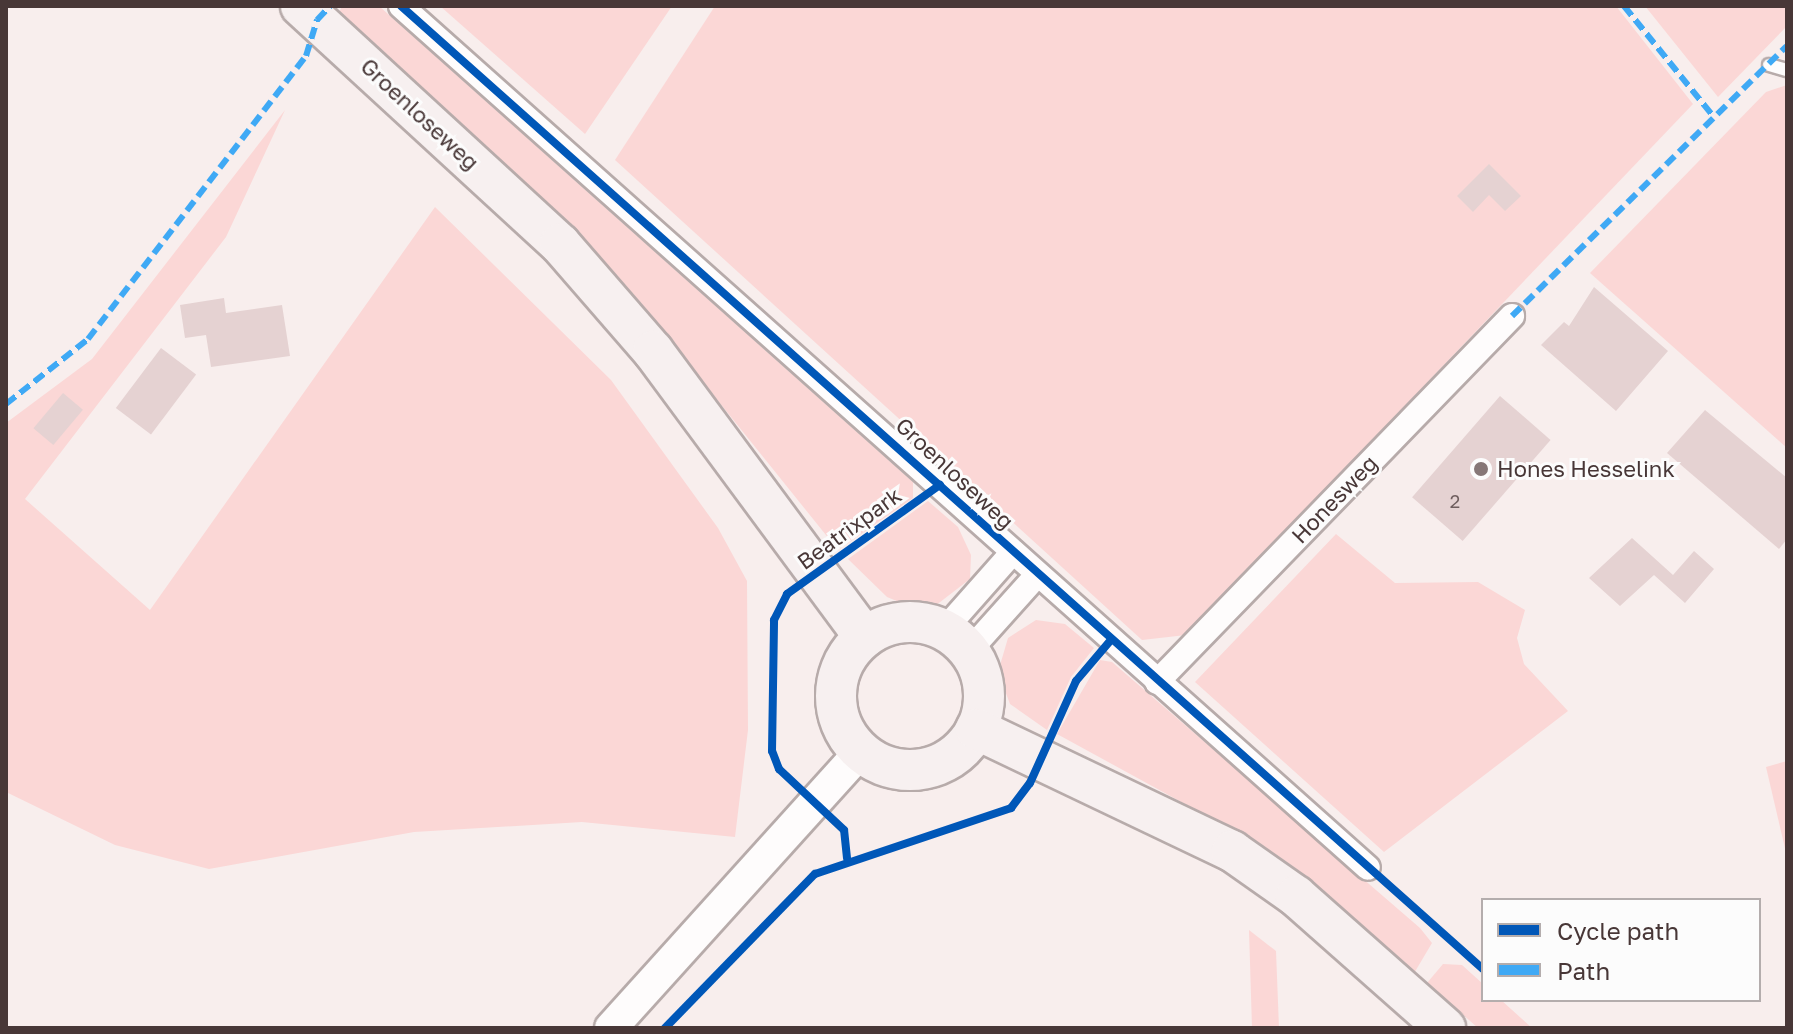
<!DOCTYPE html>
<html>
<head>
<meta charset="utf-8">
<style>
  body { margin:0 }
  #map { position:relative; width:1793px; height:1034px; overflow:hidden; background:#f8eeed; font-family:"Golos Text",sans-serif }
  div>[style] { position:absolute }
  .green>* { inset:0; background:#fbd7d6 }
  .building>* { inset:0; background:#e5d2d2; transform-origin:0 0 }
  .roads { filter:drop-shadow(2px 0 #b7abaa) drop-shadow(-2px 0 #b7abaa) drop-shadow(0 2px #b7abaa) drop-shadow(0 -2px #b7abaa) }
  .service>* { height:12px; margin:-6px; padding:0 6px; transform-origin:6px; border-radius:6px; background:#fefcfc }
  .minor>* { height:24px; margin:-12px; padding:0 12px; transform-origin:12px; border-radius:12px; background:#fefcfc }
  .tertiary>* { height:32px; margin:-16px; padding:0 16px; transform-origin:16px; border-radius:16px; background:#fefcfc }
  .primary>* { height:40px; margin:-20px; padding:0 20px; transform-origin:20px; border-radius:20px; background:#f7f0f0 }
  .primary>.ring { margin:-20px; padding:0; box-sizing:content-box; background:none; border:40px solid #f7f0f0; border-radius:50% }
  .quiet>* { height:6px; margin-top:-3px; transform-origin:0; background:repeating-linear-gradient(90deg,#3fa9f5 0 12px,transparent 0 18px) }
  .cycleway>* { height:8px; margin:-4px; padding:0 4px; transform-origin:4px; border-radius:4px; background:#0057b8 }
  .dots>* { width:22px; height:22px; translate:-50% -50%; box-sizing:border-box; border:4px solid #fcfcfc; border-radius:50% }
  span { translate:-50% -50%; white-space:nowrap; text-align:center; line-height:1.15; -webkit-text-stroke:6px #fcfcfc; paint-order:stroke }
  .number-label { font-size:18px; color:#6f5e5e }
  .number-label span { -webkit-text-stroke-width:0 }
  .street-label { font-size:22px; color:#483737 }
  .poi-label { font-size:22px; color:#483737 }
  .left { translate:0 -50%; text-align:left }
  .frame { position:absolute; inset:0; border:8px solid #483737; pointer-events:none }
  .legend { position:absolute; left:1481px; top:898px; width:280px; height:104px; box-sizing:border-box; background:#fcfcfc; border:2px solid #b4adad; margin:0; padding:10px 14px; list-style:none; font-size:24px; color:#483737 }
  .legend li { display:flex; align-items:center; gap:16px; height:40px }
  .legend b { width:40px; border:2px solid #b4adad }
</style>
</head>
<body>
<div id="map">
  <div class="green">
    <i style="clip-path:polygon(342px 6px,379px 6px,913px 482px,913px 498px,838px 550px,632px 294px,545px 204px,337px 17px)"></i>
    <i style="clip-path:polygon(440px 6px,672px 6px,585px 134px)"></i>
    <i style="clip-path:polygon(715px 6px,1616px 6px,1693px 104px,1186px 635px,1142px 640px,615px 160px)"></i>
    <i style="clip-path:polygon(1645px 6px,1787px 6px,1787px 26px,1718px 97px)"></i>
    <i style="clip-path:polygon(1787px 85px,1787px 448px,1590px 273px,1766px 92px)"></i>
    <i style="clip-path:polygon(285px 110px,226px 237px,25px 499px,150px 610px,435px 207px,611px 380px,718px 528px,747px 581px,748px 730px,735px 837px,582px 822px,414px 832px,209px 869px,115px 845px,6px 792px,6px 423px,92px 359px)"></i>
    <i style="clip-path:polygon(928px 501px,958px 527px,971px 555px,970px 579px,935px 606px,909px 606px,887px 597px,848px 559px)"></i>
    <i style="clip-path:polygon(1336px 534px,1395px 583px,1478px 582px,1525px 610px,1517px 638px,1524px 664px,1568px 711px,1384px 852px,1195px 682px)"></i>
    <i style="clip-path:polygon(1036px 620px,1065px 624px,1094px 648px,1071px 677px,1047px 730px,1010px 704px,998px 672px,1008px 638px)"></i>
    <i style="clip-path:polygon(1100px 660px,1112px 662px,1420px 928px,1432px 943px,1413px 975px,1238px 833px,1057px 734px)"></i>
    <i style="clip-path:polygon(1787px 761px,1787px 857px,1766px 767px)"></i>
    <i style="clip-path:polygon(1249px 930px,1276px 951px,1279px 1028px,1252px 1028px)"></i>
    <i style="clip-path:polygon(1443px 964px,1462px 965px,1483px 984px,1483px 1000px,1501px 1000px,1532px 1028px,1478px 1028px,1427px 983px)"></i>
  </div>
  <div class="building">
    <i style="clip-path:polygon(1489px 164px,1521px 196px,1505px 211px,1489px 195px,1473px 212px,1457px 196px)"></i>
    <i style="clip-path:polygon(1594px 287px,1668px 351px,1616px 411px,1541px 345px,1564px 322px,1569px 326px)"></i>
    <i style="clip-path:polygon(224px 298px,226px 313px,282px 305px,290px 356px,211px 367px,206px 335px,185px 338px,180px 305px)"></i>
    <i style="left:161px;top:348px;width:44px;height:75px;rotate:37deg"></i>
    <i style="left:63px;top:393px;width:26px;height:46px;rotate:40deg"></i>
    <i style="left:1500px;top:396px;width:67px;height:134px;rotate:41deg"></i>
    <i style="clip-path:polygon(1705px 410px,1787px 478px,1787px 539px,1779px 549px,1667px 453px)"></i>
    <i style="clip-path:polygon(1632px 538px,1673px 575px,1694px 551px,1714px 569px,1685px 603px,1654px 575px,1620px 606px,1589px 578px)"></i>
  </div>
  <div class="roads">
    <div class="service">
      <i style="left:1769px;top:65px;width:19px;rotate:16deg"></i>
    </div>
    <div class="minor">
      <i style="left:401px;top:6px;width:1295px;rotate:41.71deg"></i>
      <i style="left:944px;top:630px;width:104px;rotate:-48.5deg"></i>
      <i style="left:969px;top:651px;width:103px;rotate:-48.1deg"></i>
      <i style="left:1157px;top:682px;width:510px;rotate:-45.87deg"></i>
    </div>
    <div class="tertiary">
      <i style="left:611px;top:1028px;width:373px;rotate:-47.9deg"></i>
    </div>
    <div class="primary">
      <i style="left:301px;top:6px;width:352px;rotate:42.6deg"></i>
      <i style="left:560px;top:244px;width:142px;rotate:49deg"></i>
      <i style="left:653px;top:351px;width:356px;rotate:53.5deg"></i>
      <i class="ring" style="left:836px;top:622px;width:108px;height:108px"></i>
      <i style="left:976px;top:729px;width:284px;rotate:25.5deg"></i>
      <i style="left:1232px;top:851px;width:78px;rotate:35.1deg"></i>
      <i style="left:1296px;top:896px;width:199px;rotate:41.5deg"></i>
    </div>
  </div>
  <div class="quiet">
    <i style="left:1624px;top:6px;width:143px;rotate:51deg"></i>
    <i style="left:1512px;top:316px;width:385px;rotate:-44.5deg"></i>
    <i style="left:6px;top:404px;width:105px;rotate:-38.4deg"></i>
    <i style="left:88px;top:339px;width:357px;rotate:-52.4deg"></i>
    <i style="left:306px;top:56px;width:38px;rotate:-73deg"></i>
    <i style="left:317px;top:20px;width:19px;rotate:-47deg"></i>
  </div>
  <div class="cycleway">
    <i style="left:401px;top:6px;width:1448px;rotate:41.67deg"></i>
    <i style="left:847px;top:858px;width:28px;rotate:-96deg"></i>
    <i style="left:844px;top:830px;width:89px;rotate:-136.8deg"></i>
    <i style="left:779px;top:769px;width:19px;rotate:-111deg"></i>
    <i style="left:772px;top:751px;width:131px;rotate:-89.1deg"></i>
    <i style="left:774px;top:620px;width:29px;rotate:-63deg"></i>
    <i style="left:787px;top:594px;width:188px;rotate:-35.5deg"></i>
    <i style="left:665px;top:1028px;width:215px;rotate:-45.8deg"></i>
    <i style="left:815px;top:874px;width:207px;rotate:-18.6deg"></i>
    <i style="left:1011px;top:808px;width:31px;rotate:-53deg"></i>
    <i style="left:1030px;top:783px;width:112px;rotate:-65.7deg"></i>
    <i style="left:1076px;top:681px;width:52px;rotate:-49.6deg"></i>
  </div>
  <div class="dots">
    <i style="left:1481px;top:469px;background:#867777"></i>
  </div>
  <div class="number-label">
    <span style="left:1455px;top:501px">2</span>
  </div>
  <div class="street-label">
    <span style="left:420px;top:114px;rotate:43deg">Groenloseweg</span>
    <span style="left:955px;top:473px;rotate:43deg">Groenloseweg</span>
    <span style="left:1334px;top:499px;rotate:-46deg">Honesweg</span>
    <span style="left:849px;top:528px;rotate:-36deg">Beatrixpark</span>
  </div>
  <div class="poi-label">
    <span class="left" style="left:1497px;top:469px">Hones Hesselink</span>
  </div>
  <div class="frame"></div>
  <ul class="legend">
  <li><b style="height:10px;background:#0057b8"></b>Cycle path</li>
  <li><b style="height:10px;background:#3fa9f5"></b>Path</li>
  </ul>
</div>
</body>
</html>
